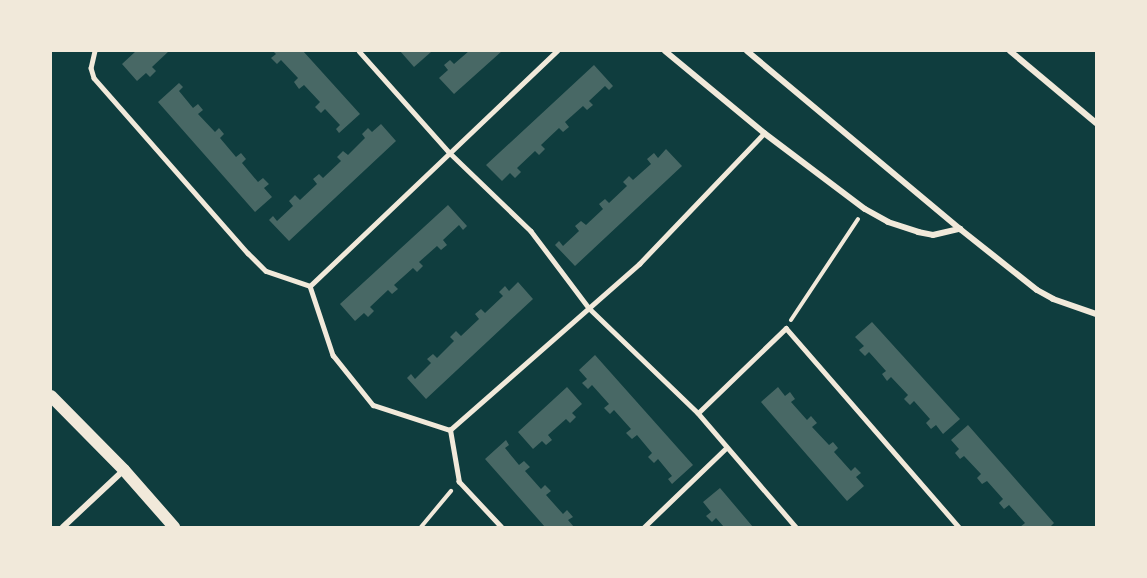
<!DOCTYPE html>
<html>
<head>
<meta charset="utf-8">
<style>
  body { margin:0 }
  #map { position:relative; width:1147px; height:578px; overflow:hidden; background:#0f3d3e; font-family:Overpass,sans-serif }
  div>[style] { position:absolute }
  .building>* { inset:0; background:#486865 }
  .path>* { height:4px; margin:-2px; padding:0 2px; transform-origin:2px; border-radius:2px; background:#f1e9da }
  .service>* { height:4.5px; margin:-2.25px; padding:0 2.25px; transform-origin:2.25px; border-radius:2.25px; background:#f1e9da }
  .minor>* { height:6px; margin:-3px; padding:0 3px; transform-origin:3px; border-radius:3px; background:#f1e9da }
  .secondary>* { height:12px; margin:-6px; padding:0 6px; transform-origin:6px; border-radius:6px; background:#f1e9da }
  span { translate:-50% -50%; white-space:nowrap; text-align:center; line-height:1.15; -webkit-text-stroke:4.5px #f1e9da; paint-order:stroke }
  .frame { position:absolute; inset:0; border:52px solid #f1e9da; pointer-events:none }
</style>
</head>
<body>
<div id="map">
  <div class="building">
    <i style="clip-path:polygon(136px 51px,169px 51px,152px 67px,156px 71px,150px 77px,146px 73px,137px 81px,122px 64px)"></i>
    <i style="clip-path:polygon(273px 51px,303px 51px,360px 114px,339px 133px,336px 129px,340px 125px,325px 109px,321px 113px,315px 107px,320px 102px,304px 85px,299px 89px,294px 82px,298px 78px,281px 60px,277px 64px,271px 58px,276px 54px)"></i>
    <i style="clip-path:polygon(400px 51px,429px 51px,431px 52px,414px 67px)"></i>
    <i style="clip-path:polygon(469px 51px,502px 51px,454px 94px,439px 78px,448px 70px,444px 65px,450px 60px,454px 64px)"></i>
    <i style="clip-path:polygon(594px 65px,613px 86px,609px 90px,605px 86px,589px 101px,593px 105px,587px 110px,583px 106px,565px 122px,569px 127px,563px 132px,559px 128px,541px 145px,545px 149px,539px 155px,535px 151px,517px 168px,521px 172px,515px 178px,510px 173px,502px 181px,486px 165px)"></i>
    <i style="clip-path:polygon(179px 83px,183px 87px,179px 91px,193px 108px,198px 104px,203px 110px,198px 114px,215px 132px,219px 128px,224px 134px,220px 138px,236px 157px,241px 153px,246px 159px,242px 163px,258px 182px,263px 178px,269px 184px,264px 188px,272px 197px,255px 212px,158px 102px)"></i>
    <i style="clip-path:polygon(381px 124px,396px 141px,289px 241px,269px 220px,273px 216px,277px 221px,293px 206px,289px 201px,295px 195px,300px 200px,317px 184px,313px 179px,319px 174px,323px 178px,341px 161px,337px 157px,343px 151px,348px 155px,365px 138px,362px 134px,368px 128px,372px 132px)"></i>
    <i style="clip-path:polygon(666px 149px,682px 166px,575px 266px,555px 245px,559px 241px,563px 246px,579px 231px,575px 226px,581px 221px,586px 225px,603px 209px,599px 204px,605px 199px,609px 203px,627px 186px,623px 182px,629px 176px,633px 180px,651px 164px,647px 159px,654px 153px,658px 158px)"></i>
    <i style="clip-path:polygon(448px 205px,467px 226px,463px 230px,459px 225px,443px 240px,447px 245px,441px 250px,437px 246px,419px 262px,423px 266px,417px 272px,413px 268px,394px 285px,398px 289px,392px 294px,388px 290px,370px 307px,374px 311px,368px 317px,364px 313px,355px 321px,340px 304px)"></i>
    <i style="clip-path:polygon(518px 282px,533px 299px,426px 399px,407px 378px,411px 374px,415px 379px,431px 363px,427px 359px,433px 354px,437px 358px,454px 341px,450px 337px,456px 331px,461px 336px,479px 319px,475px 314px,481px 309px,485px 313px,503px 296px,499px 292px,505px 286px,509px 291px)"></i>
    <i style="clip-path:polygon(872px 322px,960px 419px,943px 434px,936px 425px,931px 429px,926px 423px,930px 419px,914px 401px,910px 405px,904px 399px,908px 395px,891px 377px,887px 381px,882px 374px,886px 371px,869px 352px,865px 356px,859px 350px,864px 346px,855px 337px)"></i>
    <i style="clip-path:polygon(595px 355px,693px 465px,672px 484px,668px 479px,672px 476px,658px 459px,654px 463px,648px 457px,652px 453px,637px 435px,632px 439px,626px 433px,631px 429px,614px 410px,610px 414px,604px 408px,609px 404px,592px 385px,588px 389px,582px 383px,587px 379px,579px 370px)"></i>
    <i style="clip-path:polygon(567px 387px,582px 404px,572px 413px,576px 417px,570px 423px,566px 419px,548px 435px,552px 440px,546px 445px,542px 441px,533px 449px,518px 432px)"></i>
    <i style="clip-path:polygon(778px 387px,785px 396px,790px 392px,795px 399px,791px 402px,807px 420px,811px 416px,817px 423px,812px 427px,829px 445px,833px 442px,838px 448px,834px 452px,851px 471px,855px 467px,861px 473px,856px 477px,864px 486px,847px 501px,761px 402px)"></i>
    <i style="clip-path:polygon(968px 425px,1054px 523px,1050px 527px,1020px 527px,1025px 523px,1009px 505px,1004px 509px,999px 503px,1003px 499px,987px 481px,982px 484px,977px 478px,981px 474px,964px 456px,960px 459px,955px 453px,959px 449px,951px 440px)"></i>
    <i style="clip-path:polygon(506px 440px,509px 445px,505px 448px,519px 465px,524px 461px,530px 467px,525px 471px,541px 489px,545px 485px,551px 491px,546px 495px,563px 514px,567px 510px,573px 517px,568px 520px,574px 527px,545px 527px,485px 459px)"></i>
    <i style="clip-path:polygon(720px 488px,753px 527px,724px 527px,716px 518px,712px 522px,706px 516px,711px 512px,703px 502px)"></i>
  </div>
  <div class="path">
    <i style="left:791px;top:320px;width:121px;rotate:-56.4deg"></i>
    <i style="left:421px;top:527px;width:47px;rotate:-50.2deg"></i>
  </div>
  <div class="service">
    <i style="left:95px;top:51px;width:17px;rotate:103deg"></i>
    <i style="left:91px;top:68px;width:10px;rotate:73deg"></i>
    <i style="left:94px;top:78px;width:233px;rotate:48.7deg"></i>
    <i style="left:248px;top:253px;width:25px;rotate:45deg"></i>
    <i style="left:266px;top:271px;width:46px;rotate:18.8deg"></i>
    <i style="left:310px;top:286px;width:73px;rotate:71.6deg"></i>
    <i style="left:333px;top:355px;width:64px;rotate:51.3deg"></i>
    <i style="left:373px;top:405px;width:81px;rotate:18deg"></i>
    <i style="left:359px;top:51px;width:137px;rotate:48.3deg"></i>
    <i style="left:450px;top:153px;width:112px;rotate:43.9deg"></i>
    <i style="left:531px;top:231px;width:96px;rotate:53deg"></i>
    <i style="left:589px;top:308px;width:151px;rotate:43.9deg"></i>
    <i style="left:698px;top:413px;width:150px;rotate:49.3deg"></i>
    <i style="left:310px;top:286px;width:341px;rotate:-43.6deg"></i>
    <i style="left:698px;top:413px;width:122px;rotate:-44deg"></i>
    <i style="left:786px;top:328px;width:264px;rotate:49deg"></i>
    <i style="left:501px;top:527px;width:62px;rotate:-133deg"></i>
    <i style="left:459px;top:482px;width:53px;rotate:-99.8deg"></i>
    <i style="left:450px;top:430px;width:252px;rotate:-41.3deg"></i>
    <i style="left:639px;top:264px;width:181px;rotate:-46.3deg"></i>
    <i style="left:644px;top:527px;width:114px;rotate:-43.9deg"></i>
  </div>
  <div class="minor">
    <i style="left:665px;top:51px;width:129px;rotate:39.6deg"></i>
    <i style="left:764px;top:133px;width:126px;rotate:37deg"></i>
    <i style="left:865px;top:209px;width:26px;rotate:29deg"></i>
    <i style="left:888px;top:222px;width:32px;rotate:18deg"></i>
    <i style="left:918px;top:232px;width:15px;rotate:11deg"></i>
    <i style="left:933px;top:235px;width:28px;rotate:-13deg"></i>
    <i style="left:747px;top:51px;width:278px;rotate:39.9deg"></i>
    <i style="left:960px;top:229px;width:98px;rotate:38.4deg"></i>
    <i style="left:1037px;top:290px;width:18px;rotate:29deg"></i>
    <i style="left:1053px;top:299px;width:46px;rotate:19.2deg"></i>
    <i style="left:1010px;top:51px;width:112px;rotate:39.9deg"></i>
    <i style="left:63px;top:527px;width:83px;rotate:-43.1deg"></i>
  </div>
  <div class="secondary">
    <i style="left:51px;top:396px;width:104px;rotate:45.4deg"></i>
    <i style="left:124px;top:470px;width:76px;rotate:48.7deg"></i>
  </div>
  <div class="frame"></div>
</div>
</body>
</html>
